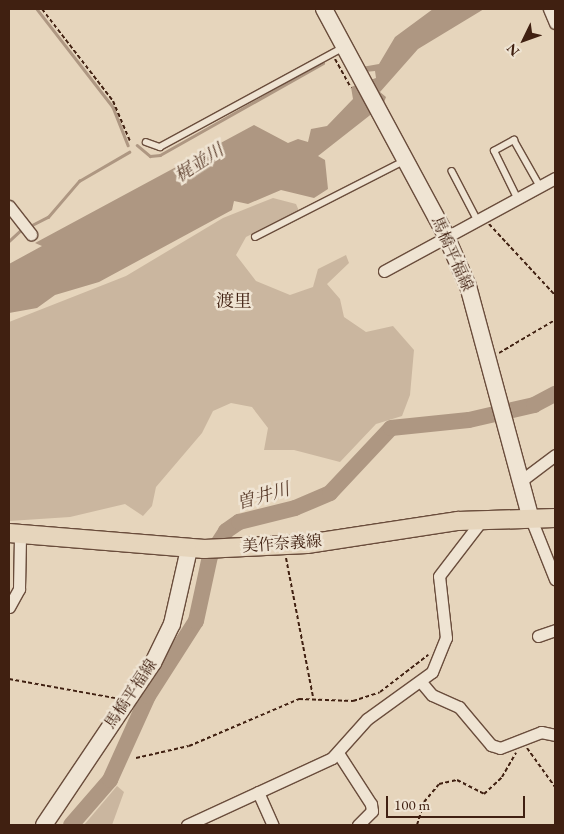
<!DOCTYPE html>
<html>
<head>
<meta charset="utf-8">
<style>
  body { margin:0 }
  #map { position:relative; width:564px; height:834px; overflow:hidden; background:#e6d5bc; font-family:"EB Garamond","Noto Serif JP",serif }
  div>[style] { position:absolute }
  .green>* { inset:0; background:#cab69f }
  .water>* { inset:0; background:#ae9782 }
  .stream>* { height:2.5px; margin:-1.25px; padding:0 1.25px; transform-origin:1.25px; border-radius:1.25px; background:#ae9782 }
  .river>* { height:16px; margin:-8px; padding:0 8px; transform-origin:8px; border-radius:8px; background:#ae9782 }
  .path>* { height:2px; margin-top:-1px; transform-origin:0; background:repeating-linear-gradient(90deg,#402011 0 4px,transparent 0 6.5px) }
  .roads { filter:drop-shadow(1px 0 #6a4d3c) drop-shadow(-1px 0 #6a4d3c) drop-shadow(0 1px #6a4d3c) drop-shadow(0 -1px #6a4d3c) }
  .service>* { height:5.5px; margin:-2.75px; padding:0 2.75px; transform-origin:2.75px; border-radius:2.75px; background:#efe4d3 }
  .minor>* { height:11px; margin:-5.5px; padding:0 5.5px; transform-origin:5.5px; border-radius:5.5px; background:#efe4d3 }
  .secondary>* { height:16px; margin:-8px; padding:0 8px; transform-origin:8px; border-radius:8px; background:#efe4d3 }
  .primary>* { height:18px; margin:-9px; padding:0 9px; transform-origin:9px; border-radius:9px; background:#e6d5bc }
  span { translate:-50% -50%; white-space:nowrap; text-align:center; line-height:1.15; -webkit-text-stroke:5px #efe4d3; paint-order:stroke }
  .street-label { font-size:16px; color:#402011 }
  .water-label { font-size:18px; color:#614433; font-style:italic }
  .neighbourhood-label { font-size:18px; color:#402011 }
  .frame { position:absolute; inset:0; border:10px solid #402011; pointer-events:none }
  .north { position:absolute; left:499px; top:15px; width:50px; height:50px; -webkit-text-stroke:4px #efe4d3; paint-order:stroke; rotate:228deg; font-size:14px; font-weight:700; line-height:20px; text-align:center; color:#402011 }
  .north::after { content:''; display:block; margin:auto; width:18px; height:22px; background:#402011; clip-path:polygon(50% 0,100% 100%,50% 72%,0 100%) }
  .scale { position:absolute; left:386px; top:796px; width:139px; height:22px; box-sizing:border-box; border:2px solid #402011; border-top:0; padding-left:6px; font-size:15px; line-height:18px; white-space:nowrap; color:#402011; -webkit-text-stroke:4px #efe4d3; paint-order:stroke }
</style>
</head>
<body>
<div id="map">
  <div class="green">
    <i style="clip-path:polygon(273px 198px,296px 204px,299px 211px,246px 237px,236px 255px,256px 281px,290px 295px,313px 287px,318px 269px,346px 255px,349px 263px,327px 284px,340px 299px,344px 317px,366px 332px,393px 326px,414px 350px,410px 395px,402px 416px,376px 424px,340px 462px,294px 450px,264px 450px,268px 428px,252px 407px,231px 403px,213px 411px,202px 433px,156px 487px,152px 506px,143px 516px,125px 504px,70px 517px,9px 521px,9px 322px,126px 276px,223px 218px)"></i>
    <i style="clip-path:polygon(117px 786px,124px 792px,112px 825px,84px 825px)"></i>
  </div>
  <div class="water">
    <i style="clip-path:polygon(433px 9px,484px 9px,418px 49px,380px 92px,386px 97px,383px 105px,318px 156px,325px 160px,328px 189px,314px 198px,281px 190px,248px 204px,234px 201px,232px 210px,99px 282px,55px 295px,37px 308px,9px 313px,9px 264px,42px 246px,35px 243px,254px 125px,288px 143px,298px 139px,308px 142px,311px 129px,327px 126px,353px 99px,351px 87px,376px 78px,375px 71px,365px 72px,362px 67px,379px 64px,395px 37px)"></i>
  </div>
  <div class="stream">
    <i style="left:37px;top:9px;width:124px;rotate:52.2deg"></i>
    <i style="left:113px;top:107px;width:41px;rotate:68.5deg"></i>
    <i style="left:137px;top:145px;width:17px;rotate:40deg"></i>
    <i style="left:150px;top:156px;width:10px;rotate:-6deg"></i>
    <i style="left:160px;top:155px;width:187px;rotate:-29.4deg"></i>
    <i style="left:30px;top:226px;width:20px;rotate:-27deg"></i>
    <i style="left:48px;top:217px;width:48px;rotate:-49.3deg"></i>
    <i style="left:79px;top:181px;width:58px;rotate:-30.1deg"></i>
    <i style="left:9px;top:241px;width:18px;rotate:-43deg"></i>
  </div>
  <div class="river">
    <i style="left:71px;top:825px;width:60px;rotate:-49.1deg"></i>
    <i style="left:110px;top:780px;width:92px;rotate:-65.7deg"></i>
    <i style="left:148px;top:696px;width:89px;rotate:-57.4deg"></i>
    <i style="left:196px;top:621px;width:66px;rotate:-77.8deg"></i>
    <i style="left:210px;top:556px;width:30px;rotate:-57deg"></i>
    <i style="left:226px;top:531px;width:16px;rotate:-35deg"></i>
    <i style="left:239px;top:522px;width:58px;rotate:-14deg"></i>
    <i style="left:295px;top:508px;width:38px;rotate:-23deg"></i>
    <i style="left:330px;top:493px;width:89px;rotate:-46.8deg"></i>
    <i style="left:391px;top:428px;width:78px;rotate:-5.9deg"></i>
    <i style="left:469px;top:420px;width:67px;rotate:-13deg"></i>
    <i style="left:534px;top:405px;width:24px;rotate:-28deg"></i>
  </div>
  <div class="path">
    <i style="left:42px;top:9px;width:116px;rotate:52.3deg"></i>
    <i style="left:113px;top:101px;width:43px;rotate:67deg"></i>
    <i style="left:335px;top:59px;width:33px;rotate:61deg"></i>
    <i style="left:489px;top:224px;width:97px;rotate:47.1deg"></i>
    <i style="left:499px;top:353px;width:65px;rotate:-30.5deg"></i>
    <i style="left:286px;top:558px;width:142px;rotate:79deg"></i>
    <i style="left:9px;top:679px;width:108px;rotate:10.2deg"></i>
    <i style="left:527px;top:748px;width:48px;rotate:54.3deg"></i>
    <i style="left:136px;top:758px;width:54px;rotate:-12.8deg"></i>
    <i style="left:189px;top:746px;width:120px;rotate:-23.1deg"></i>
    <i style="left:299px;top:699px;width:54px;rotate:2.1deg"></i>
    <i style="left:353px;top:701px;width:28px;rotate:-18deg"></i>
    <i style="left:380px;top:692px;width:61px;rotate:-37.6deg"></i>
    <i style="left:417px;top:825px;width:24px;rotate:-73deg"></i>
    <i style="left:424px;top:802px;width:23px;rotate:-50deg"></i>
    <i style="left:439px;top:784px;width:18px;rotate:-13deg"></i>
    <i style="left:457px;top:780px;width:30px;rotate:27deg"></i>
    <i style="left:484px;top:794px;width:25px;rotate:-43deg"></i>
    <i style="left:502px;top:777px;width:28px;rotate:-60deg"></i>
  </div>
  <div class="roads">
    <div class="service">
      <i style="left:146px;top:142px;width:15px;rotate:20deg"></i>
      <i style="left:160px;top:147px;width:209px;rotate:-28.5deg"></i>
      <i style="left:452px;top:171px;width:54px;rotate:62.5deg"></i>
      <i style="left:517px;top:198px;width:52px;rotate:-116.1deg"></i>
      <i style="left:494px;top:151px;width:23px;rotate:-29deg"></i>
      <i style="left:514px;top:140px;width:53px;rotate:60.5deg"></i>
      <i style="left:255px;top:237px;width:167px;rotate:-27deg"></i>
    </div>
    <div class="minor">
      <i style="left:549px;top:9px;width:15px;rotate:67deg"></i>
      <i style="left:9px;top:206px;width:36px;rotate:52deg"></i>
      <i style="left:384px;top:271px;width:195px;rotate:-28.5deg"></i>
      <i style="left:522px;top:480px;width:41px;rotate:-37.1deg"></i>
      <i style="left:531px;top:519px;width:65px;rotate:68.2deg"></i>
      <i style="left:9px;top:607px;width:21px;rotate:-61deg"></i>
      <i style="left:19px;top:589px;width:54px;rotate:-88.9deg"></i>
      <i style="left:538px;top:636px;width:18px;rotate:-19deg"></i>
      <i style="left:421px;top:682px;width:17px;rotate:50deg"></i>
      <i style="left:432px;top:695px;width:30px;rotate:24deg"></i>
      <i style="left:459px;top:707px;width:50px;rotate:49.9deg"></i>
      <i style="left:491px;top:745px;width:9px;rotate:18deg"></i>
      <i style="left:500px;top:748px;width:44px;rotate:-21.3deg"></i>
      <i style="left:541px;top:732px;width:14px;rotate:12deg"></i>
      <i style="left:338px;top:753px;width:61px;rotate:57.1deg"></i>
      <i style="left:371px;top:804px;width:7px;rotate:82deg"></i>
      <i style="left:372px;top:811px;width:20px;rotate:135deg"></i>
      <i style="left:258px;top:792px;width:36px;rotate:66deg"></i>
      <i style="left:187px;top:825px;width:160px;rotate:-24.8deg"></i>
      <i style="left:332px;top:758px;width:52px;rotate:-48.1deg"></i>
      <i style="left:367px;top:719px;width:80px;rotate:-35.9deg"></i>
      <i style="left:432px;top:672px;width:37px;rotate:-68deg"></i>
      <i style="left:446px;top:638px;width:62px;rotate:-96.4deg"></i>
      <i style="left:439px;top:576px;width:71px;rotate:-52.5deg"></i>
    </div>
    <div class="secondary">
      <i style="left:324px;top:9px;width:258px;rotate:61.7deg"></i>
      <i style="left:446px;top:236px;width:55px;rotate:66.3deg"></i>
      <i style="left:468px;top:286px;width:241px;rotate:74.9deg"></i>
      <i style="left:44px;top:825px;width:195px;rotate:-56.1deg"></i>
      <i style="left:153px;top:663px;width:43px;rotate:-64deg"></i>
      <i style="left:172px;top:624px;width:77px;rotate:-77.2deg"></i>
    </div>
    <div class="primary">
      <i style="left:9px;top:533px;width:196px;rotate:4.7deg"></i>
      <i style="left:204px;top:549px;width:103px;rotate:-2.8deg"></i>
      <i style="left:307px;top:544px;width:153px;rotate:-8.7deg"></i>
      <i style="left:458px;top:521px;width:97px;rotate:-1.8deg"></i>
    </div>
  </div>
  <div class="street-label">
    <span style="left:452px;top:254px;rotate:66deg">馬橋平福線</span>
    <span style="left:282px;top:544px;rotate:-4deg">美作奈義線</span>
    <span style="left:131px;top:694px;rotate:-56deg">馬橋平福線</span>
  </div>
  <div class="water-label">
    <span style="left:199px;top:163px;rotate:-33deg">梶並川</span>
    <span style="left:263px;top:496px;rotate:-16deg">曽井川</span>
  </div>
  <div class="neighbourhood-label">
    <span style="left:234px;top:301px">渡里</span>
  </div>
  <div class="frame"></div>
  <div class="north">N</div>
  <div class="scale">100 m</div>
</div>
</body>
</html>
